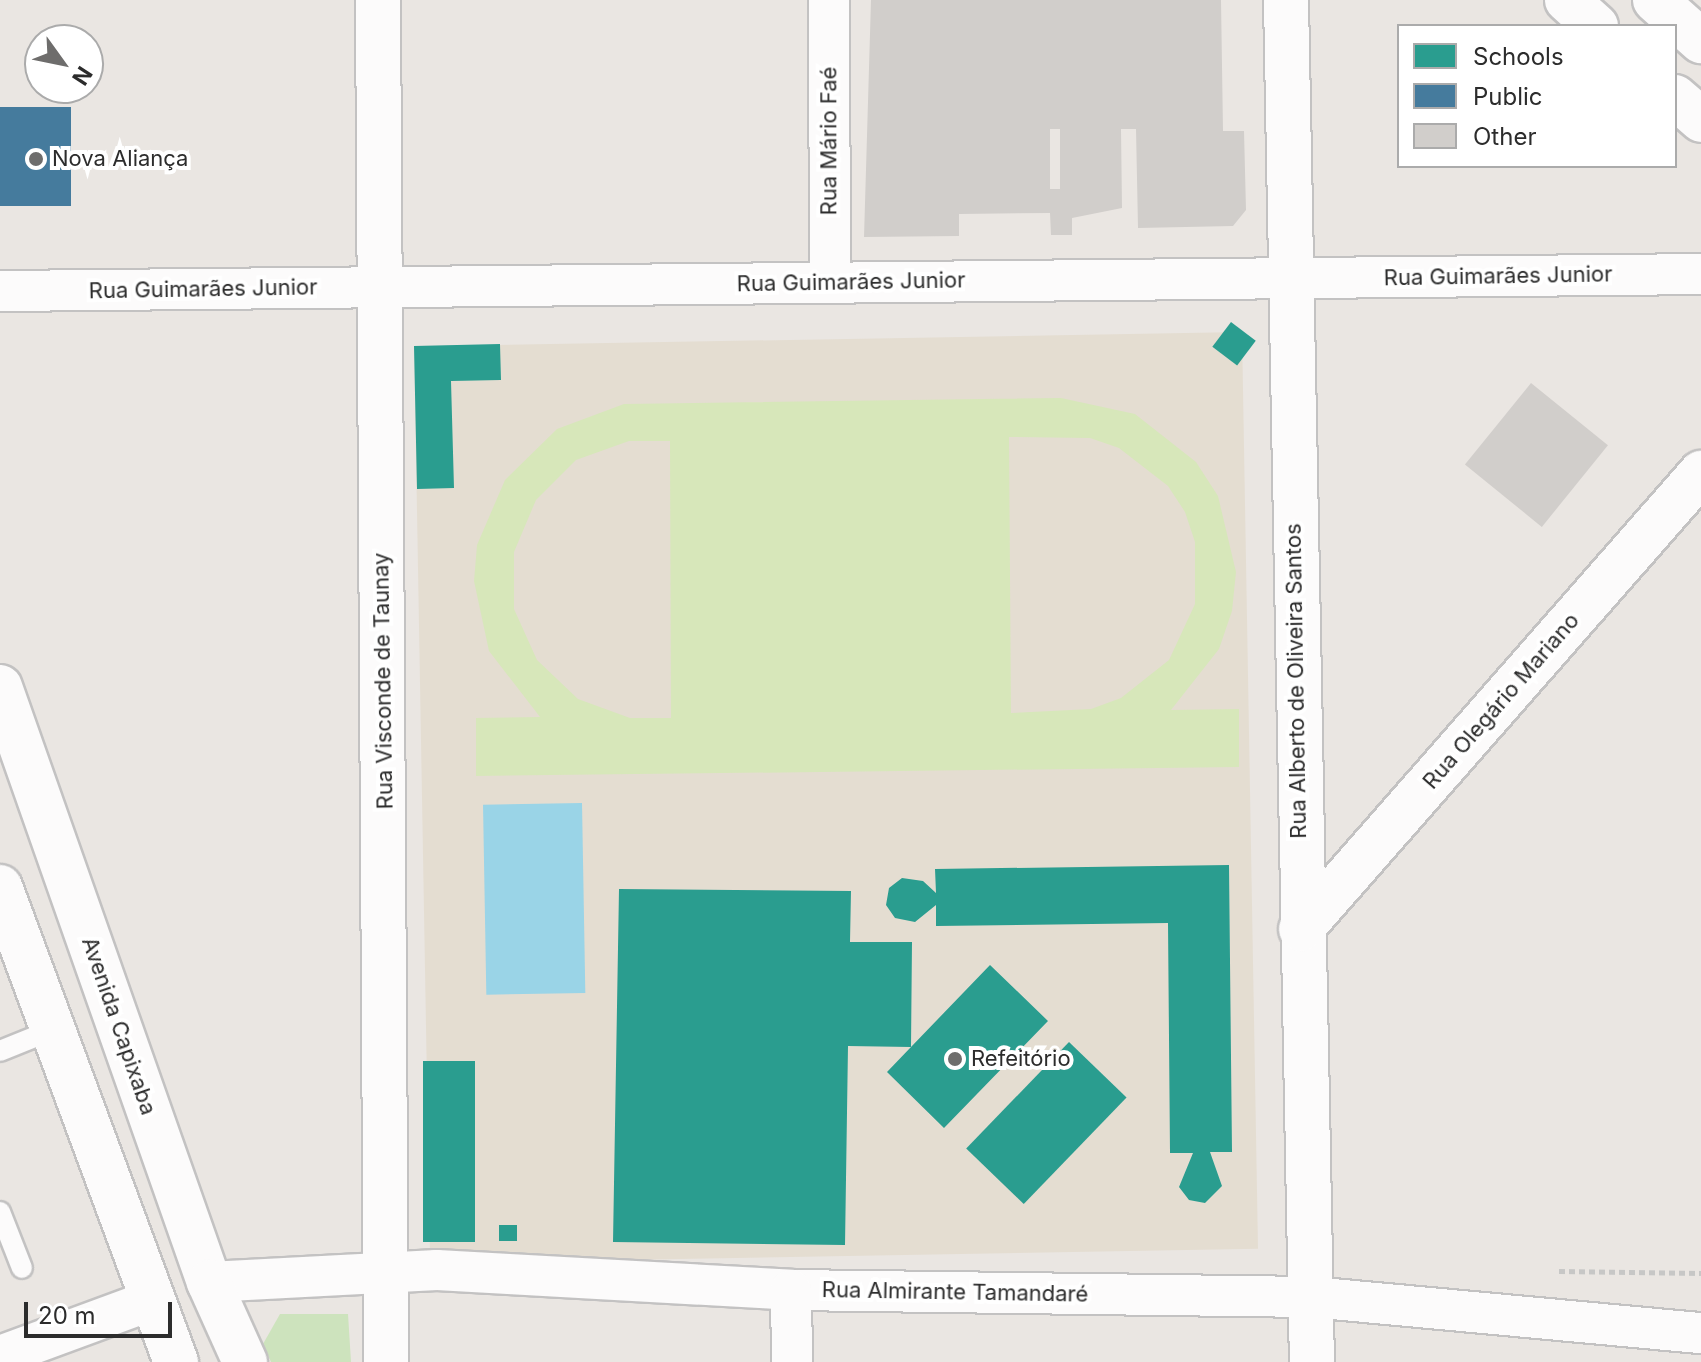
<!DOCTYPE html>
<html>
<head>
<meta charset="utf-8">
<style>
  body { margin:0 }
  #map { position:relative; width:1701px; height:1362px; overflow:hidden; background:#eae6e2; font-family:Inter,sans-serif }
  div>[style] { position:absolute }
  .education>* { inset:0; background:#e4ddd1; transform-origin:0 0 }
  .green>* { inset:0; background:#cde3bd }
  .pitch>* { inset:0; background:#d7e7ba }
  .water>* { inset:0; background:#9ad4e7; transform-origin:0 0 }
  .schools>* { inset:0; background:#2a9d8f; transform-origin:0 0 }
  .public>* { inset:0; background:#457b9d; transform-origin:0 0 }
  .building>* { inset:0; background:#d1cecb; transform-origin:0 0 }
  .path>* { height:5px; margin-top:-2.5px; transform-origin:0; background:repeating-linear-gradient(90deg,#c7c7c6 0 6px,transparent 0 10px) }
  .roads { filter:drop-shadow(2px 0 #c3c2c2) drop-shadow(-2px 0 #c3c2c2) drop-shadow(0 2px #c3c2c2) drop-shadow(0 -2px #c3c2c2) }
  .lane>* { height:20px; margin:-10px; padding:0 10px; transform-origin:10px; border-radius:10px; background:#fcfbfb }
  .street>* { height:40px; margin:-20px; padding:0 20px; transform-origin:20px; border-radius:20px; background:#fcfbfb }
  .secondary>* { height:44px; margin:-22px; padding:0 22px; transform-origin:22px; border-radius:22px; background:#fcfbfb }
  .dots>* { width:22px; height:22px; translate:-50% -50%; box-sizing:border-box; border:4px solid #fff; border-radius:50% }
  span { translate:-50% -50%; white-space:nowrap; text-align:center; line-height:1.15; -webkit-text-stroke:8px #fff; paint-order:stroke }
  .street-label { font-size:22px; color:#2c2c2c }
  .poi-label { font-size:22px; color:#2c2c2c }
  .left { translate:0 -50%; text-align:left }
  .legend { position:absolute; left:1397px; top:24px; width:280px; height:144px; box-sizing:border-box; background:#fff; border:2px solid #ababab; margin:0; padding:10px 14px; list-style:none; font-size:24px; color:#2c2c2c }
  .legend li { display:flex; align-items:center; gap:16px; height:40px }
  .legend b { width:40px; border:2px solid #ababab }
  .north { position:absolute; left:24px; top:24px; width:80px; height:80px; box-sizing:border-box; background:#fff; border:2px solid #ababab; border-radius:50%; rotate:123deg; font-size:22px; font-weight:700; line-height:32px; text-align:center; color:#2c2c2c }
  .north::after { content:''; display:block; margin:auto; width:28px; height:36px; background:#6e6d6c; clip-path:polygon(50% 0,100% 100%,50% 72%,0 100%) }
  .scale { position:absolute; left:24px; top:1302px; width:148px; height:36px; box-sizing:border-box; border:4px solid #2c2c2c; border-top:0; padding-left:10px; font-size:24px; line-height:28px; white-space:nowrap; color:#2c2c2c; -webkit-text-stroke:6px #fff; paint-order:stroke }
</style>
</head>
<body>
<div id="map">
  <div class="education">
    <i style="left:1242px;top:332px;width:917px;height:828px;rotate:89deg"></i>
  </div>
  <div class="green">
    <i style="clip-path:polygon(280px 1314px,348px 1314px,351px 1362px,271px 1362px,263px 1344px)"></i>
  </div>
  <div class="pitch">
    <i style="clip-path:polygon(evenodd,1061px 398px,1135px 414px,1196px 462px,1218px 496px,1236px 572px,1232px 611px,1219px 649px,1171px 710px,1239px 709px,1239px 767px,476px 776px,476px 718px,540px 717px,489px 651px,474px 581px,477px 545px,505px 480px,557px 429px,624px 404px,1061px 398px,1009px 437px,1090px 438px,1119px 448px,1168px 486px,1185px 512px,1195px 542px,1195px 604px,1169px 660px,1121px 698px,1091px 709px,1011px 713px,1009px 437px,1061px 398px,629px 441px,670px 441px,671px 718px,630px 718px,578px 699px,537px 660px,514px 609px,514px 552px,536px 500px,576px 460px,629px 441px)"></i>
  </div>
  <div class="water">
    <i style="left:582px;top:803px;width:190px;height:99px;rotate:89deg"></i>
  </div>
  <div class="schools">
    <i style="left:1231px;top:322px;width:31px;height:31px;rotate:37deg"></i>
    <i style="clip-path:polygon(500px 344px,501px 380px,451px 381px,454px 488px,417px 489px,414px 346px)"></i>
    <i style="clip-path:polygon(1229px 865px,1232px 1152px,1210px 1152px,1222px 1186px,1205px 1203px,1189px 1200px,1179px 1187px,1193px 1153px,1170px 1153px,1168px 923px,936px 926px,936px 905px,915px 922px,895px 918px,886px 905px,889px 888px,902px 878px,923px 881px,936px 893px,935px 869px)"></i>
    <i style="clip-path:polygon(619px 889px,851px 891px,850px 942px,912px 942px,911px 1047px,990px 965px,1048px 1021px,944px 1128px,887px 1072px,911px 1047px,848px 1046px,845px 1245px,613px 1242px)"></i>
    <i style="left:1069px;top:1042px;width:80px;height:148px;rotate:44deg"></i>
    <i style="left:423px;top:1061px;width:52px;height:181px"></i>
    <i style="left:499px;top:1225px;width:18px;height:16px"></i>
  </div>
  <div class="public">
    <i style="left:71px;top:107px;width:99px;height:71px;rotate:90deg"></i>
  </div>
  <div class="building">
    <i style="clip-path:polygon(evenodd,871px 0,1221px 0,1223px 131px,1244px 131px,1246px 210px,1233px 226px,1138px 228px,1136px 129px,1121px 129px,1122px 208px,1072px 218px,1072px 235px,1051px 235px,1050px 213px,959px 214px,959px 236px,864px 237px,871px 0,1050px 129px,1060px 129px,1060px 189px,1050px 189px,1050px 129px)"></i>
    <i style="left:1531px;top:383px;width:99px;height:105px;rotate:39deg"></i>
  </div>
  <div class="path">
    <i style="left:1559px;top:1271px;width:142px;rotate:0.8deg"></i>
  </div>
  <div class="roads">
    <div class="lane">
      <i style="left:0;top:1051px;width:56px;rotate:-22deg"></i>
      <i style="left:0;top:1212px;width:60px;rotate:68.6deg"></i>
    </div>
    <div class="street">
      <i style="left:829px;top:0;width:283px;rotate:89.8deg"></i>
      <i style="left:0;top:291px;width:1701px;rotate:-0.57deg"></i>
      <i style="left:209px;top:1282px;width:228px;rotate:-3deg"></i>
      <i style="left:437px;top:1270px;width:355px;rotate:3.2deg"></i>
      <i style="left:791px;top:1290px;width:520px;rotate:0.77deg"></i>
      <i style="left:1311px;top:1297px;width:392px;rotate:5.3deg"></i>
      <i style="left:791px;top:1290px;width:72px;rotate:89.2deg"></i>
      <i style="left:0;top:1356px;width:162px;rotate:-20.2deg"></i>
    </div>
    <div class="secondary">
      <i style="left:378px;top:0;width:1362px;rotate:89.66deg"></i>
      <i style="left:1286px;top:0;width:1362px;rotate:88.91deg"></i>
      <i style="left:1567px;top:0;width:39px;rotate:42deg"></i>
      <i style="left:1655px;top:0;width:62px;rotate:41.7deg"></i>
      <i style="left:1675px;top:97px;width:35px;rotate:41deg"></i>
      <i style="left:0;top:687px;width:631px;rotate:70.65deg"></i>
      <i style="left:209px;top:1282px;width:88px;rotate:65.8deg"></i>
      <i style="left:0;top:887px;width:507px;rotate:69.67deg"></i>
      <i style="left:1301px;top:929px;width:607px;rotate:-48.74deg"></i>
    </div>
  </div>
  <div class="dots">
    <i style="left:36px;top:159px;background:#6e6d6c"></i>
    <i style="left:955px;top:1059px;background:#6e6d6c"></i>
  </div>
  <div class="street-label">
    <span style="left:829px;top:141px;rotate:-90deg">Rua Mário Faé</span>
    <span style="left:1498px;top:276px;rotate:-1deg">Rua Guimarães Junior</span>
    <span style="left:851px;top:282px;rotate:-1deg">Rua Guimarães Junior</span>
    <span style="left:203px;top:289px;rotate:-1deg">Rua Guimarães Junior</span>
    <span style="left:383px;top:681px;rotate:-91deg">Rua Visconde de Taunay</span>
    <span style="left:1296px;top:681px;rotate:-91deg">Rua Alberto de Oliveira Santos</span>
    <span style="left:1501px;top:701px;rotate:-49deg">Rua Olegário Mariano</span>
    <span style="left:119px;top:1026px;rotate:71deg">Avenida Capixaba</span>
    <span style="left:955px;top:1292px;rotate:1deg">Rua Almirante Tamandaré</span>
  </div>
  <div class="poi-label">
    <span class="left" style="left:52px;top:159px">Nova Aliança</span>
    <span class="left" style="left:971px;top:1059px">Refeitório</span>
  </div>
  <ul class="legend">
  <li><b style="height:22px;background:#2a9d8f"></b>Schools</li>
  <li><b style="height:22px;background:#457b9d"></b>Public</li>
  <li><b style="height:22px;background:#d1cecb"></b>Other</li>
  </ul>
  <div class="north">N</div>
  <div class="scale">20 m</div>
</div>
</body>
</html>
